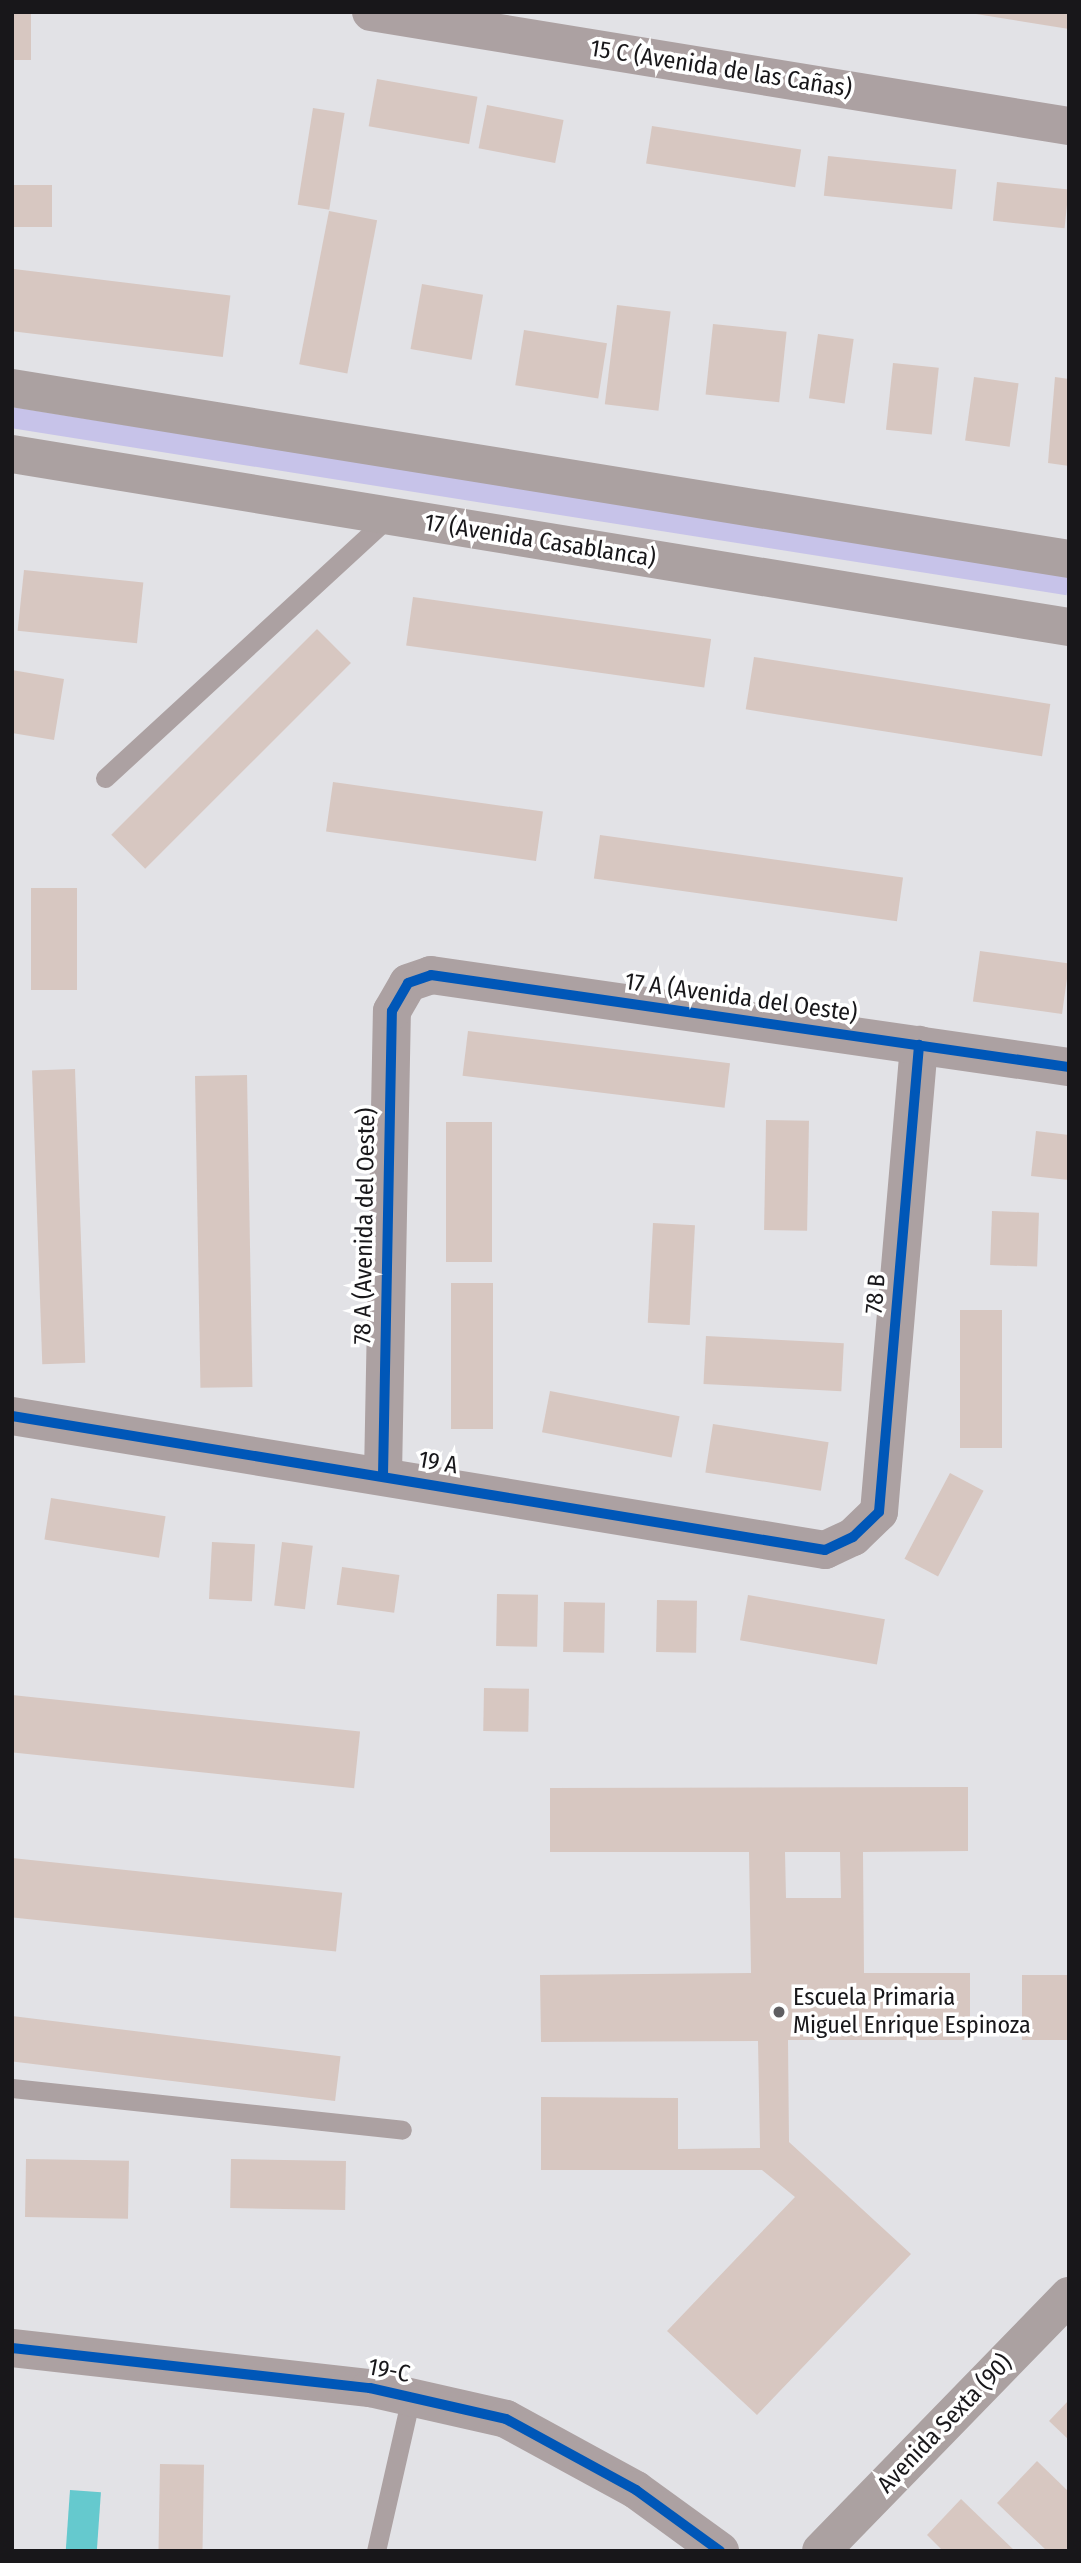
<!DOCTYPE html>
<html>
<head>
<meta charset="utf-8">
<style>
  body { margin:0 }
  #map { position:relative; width:1081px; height:2563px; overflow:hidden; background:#e2e2e6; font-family:"Fira Sans Condensed",sans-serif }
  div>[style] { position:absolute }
  .green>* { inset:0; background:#c7c3e9; transform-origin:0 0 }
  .water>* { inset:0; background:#65c9ce; transform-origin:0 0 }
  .building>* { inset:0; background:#d7c7c1; transform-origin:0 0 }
  .lane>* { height:19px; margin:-9.5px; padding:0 9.5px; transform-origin:9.5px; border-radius:9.5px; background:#aca1a2 }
  .street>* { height:38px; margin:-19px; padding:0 19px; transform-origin:19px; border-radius:19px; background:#aca1a2 }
  .secondary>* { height:38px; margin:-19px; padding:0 19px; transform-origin:19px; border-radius:19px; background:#aba1a1 }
  .cycleway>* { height:10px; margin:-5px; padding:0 5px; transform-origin:5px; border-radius:5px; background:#0057b8 }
  .dots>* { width:19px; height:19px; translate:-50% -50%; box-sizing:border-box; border:4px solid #fff; border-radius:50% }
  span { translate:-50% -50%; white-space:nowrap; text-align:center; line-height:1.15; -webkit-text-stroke:7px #fff; paint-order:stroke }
  .street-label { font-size:24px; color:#18171a }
  .poi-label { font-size:24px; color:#18171a }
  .left { translate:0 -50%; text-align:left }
  .frame { position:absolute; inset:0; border:14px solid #18171a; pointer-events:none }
</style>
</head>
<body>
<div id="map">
  <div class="green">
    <i style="left:12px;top:407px;width:1071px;height:21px;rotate:9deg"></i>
  </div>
  <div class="water">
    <i style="left:70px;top:2490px;width:31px;height:61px;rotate:4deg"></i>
  </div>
  <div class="building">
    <i style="left:12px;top:12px;width:19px;height:48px"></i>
    <i style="clip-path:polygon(976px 12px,1069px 12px,1069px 29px,976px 14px)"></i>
    <i style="left:377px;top:79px;width:102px;height:48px;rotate:10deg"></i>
    <i style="left:487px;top:105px;width:78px;height:44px;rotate:11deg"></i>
    <i style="left:313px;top:108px;width:32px;height:98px;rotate:9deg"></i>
    <i style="left:652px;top:126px;width:151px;height:38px;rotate:9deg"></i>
    <i style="left:828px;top:156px;width:129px;height:40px;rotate:6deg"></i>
    <i style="left:997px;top:182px;width:72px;height:39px;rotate:6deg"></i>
    <i style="left:12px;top:185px;width:40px;height:42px"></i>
    <i style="left:329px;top:211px;width:49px;height:156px;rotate:11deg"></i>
    <i style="left:14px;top:269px;width:218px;height:62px;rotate:7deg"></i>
    <i style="left:422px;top:284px;width:62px;height:66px;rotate:10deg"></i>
    <i style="left:617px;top:305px;width:54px;height:100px;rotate:7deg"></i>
    <i style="left:713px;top:324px;width:74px;height:71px;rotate:6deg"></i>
    <i style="left:524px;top:330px;width:84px;height:56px;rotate:9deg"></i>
    <i style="left:818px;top:334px;width:36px;height:65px;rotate:8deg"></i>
    <i style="left:893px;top:363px;width:46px;height:67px;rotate:6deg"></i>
    <i style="left:974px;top:377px;width:45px;height:64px;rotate:8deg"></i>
    <i style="clip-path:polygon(1055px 377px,1069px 379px,1069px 466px,1048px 463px)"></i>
    <i style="left:24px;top:570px;width:120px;height:61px;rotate:6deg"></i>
    <i style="left:413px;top:597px;width:301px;height:49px;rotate:8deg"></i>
    <i style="left:317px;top:629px;width:48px;height:291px;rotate:45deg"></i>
    <i style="left:754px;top:657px;width:300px;height:53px;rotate:9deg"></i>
    <i style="clip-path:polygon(12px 670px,64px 679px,54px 740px,12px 733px)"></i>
    <i style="left:333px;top:782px;width:212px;height:50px;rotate:8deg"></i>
    <i style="left:600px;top:835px;width:306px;height:44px;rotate:8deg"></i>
    <i style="left:31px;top:888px;width:46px;height:102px"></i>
    <i style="left:980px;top:951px;width:90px;height:51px;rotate:8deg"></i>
    <i style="left:468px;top:1031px;width:264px;height:45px;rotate:7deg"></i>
    <i style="left:75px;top:1069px;width:294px;height:43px;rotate:88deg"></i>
    <i style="left:247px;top:1075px;width:312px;height:52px;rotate:89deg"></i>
    <i style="left:766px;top:1120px;width:43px;height:110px;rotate:1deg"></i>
    <i style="left:492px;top:1122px;width:140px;height:46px;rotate:90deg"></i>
    <i style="clip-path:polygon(1036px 1131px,1069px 1135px,1069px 1180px,1031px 1176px)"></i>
    <i style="left:992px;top:1211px;width:47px;height:54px;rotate:2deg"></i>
    <i style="left:653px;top:1223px;width:42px;height:100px;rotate:3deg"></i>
    <i style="left:451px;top:1283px;width:42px;height:146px"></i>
    <i style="left:960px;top:1310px;width:42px;height:138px"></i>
    <i style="left:706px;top:1336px;width:138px;height:48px;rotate:3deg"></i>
    <i style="left:550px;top:1391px;width:132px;height:42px;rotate:11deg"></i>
    <i style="left:713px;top:1424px;width:117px;height:49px;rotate:9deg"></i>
    <i style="left:950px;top:1473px;width:38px;height:97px;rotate:28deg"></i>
    <i style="left:51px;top:1498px;width:116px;height:42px;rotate:9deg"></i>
    <i style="left:212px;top:1542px;width:43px;height:57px;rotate:3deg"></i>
    <i style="left:282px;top:1542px;width:31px;height:64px;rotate:7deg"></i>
    <i style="left:342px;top:1567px;width:58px;height:38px;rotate:8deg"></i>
    <i style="left:497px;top:1594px;width:41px;height:52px;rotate:1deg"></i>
    <i style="left:748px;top:1595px;width:139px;height:46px;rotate:10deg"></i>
    <i style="left:657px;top:1600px;width:40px;height:52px;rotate:1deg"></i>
    <i style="left:564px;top:1602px;width:41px;height:50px;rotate:1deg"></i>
    <i style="left:484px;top:1688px;width:45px;height:43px;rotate:1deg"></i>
    <i style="left:12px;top:1695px;width:350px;height:57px;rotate:6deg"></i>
    <i style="clip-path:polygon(evenodd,968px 1787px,968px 1851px,863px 1852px,864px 1973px,970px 1973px,970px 2040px,788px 2040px,789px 2142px,911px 2254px,757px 2415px,667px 2331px,795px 2197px,762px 2170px,541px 2170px,541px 2097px,678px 2098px,678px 2149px,760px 2148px,758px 2041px,541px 2042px,540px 1975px,751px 1973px,749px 1852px,550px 1852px,550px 1788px,968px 1787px,785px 1852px,840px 1852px,841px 1898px,786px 1898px,785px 1852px)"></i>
    <i style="left:12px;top:1858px;width:332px;height:59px;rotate:6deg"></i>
    <i style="left:1022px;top:1975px;width:47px;height:65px"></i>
    <i style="left:12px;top:2016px;width:331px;height:45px;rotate:7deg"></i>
    <i style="left:26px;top:2159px;width:103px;height:58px;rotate:1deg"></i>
    <i style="left:231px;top:2159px;width:115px;height:49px;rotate:1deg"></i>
    <i style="clip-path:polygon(1069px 2400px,1069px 2440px,1049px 2421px)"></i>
    <i style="clip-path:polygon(1037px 2461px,1069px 2492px,1069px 2551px,1047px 2551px,997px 2503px)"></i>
    <i style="left:160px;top:2464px;width:44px;height:87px;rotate:1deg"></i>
    <i style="clip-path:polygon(961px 2499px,1015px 2551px,943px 2551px,927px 2535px)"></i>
  </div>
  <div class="lane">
    <i style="left:105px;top:778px;width:387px;rotate:-42.6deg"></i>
    <i style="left:12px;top:2088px;width:392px;rotate:6.1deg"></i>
    <i style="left:376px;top:2551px;width:158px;rotate:-77.2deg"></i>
  </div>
  <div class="street">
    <i style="left:371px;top:12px;width:707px;rotate:9.28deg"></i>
    <i style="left:12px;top:1416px;width:824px;rotate:9.36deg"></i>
    <i style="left:825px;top:1550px;width:31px;rotate:-25deg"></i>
    <i style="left:853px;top:1537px;width:36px;rotate:-44deg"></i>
    <i style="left:879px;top:1512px;width:469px;rotate:-85.1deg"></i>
    <i style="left:383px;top:1475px;width:464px;rotate:-88.9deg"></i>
    <i style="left:392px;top:1011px;width:32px;rotate:-60deg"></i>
    <i style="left:408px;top:983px;width:24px;rotate:-19deg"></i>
    <i style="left:431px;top:975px;width:645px;rotate:8.21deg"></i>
    <i style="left:12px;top:2348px;width:360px;rotate:6.4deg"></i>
    <i style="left:370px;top:2388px;width:139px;rotate:12.8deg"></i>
    <i style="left:506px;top:2419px;width:148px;rotate:28.6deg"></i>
    <i style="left:636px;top:2490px;width:104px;rotate:36deg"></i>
  </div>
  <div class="secondary">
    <i style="left:12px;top:388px;width:1071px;rotate:9.19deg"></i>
    <i style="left:12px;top:454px;width:1071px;rotate:9.3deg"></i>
    <i style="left:821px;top:2551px;width:356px;rotate:-45.8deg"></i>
  </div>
  <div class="cycleway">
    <i style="left:12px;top:1416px;width:824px;rotate:9.36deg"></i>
    <i style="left:825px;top:1550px;width:31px;rotate:-25deg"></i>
    <i style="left:853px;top:1537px;width:36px;rotate:-44deg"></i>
    <i style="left:879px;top:1512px;width:469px;rotate:-85.1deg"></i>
    <i style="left:383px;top:1475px;width:464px;rotate:-88.9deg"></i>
    <i style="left:392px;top:1011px;width:32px;rotate:-60deg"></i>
    <i style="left:408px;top:983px;width:24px;rotate:-19deg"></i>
    <i style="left:431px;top:975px;width:645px;rotate:8.21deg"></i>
    <i style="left:12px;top:2348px;width:360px;rotate:6.4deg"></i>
    <i style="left:370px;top:2388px;width:139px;rotate:12.8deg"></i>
    <i style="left:506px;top:2419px;width:148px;rotate:28.6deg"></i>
    <i style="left:636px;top:2490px;width:104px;rotate:36deg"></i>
  </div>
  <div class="dots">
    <i style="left:779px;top:2012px;background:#5f5e61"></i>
  </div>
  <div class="street-label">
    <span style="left:721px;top:69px;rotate:9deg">15 C (Avenida de las Cañas)</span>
    <span style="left:540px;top:541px;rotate:9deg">17 (Avenida Casablanca)</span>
    <span style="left:741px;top:998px;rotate:8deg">17 A (Avenida del Oeste)</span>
    <span style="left:365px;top:1226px;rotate:-89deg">78 A (Avenida del Oeste)</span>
    <span style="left:876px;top:1294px;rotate:-85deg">78 B</span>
    <span style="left:438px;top:1463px;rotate:10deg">19 A</span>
    <span style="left:389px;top:2371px;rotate:11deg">19-C</span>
    <span style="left:945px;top:2424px;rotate:-46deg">Avenida Sexta (90)</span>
  </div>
  <div class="poi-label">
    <span class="left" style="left:793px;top:2012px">Escuela Primaria<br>Miguel Enrique Espinoza</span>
  </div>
  <div class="frame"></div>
</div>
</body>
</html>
